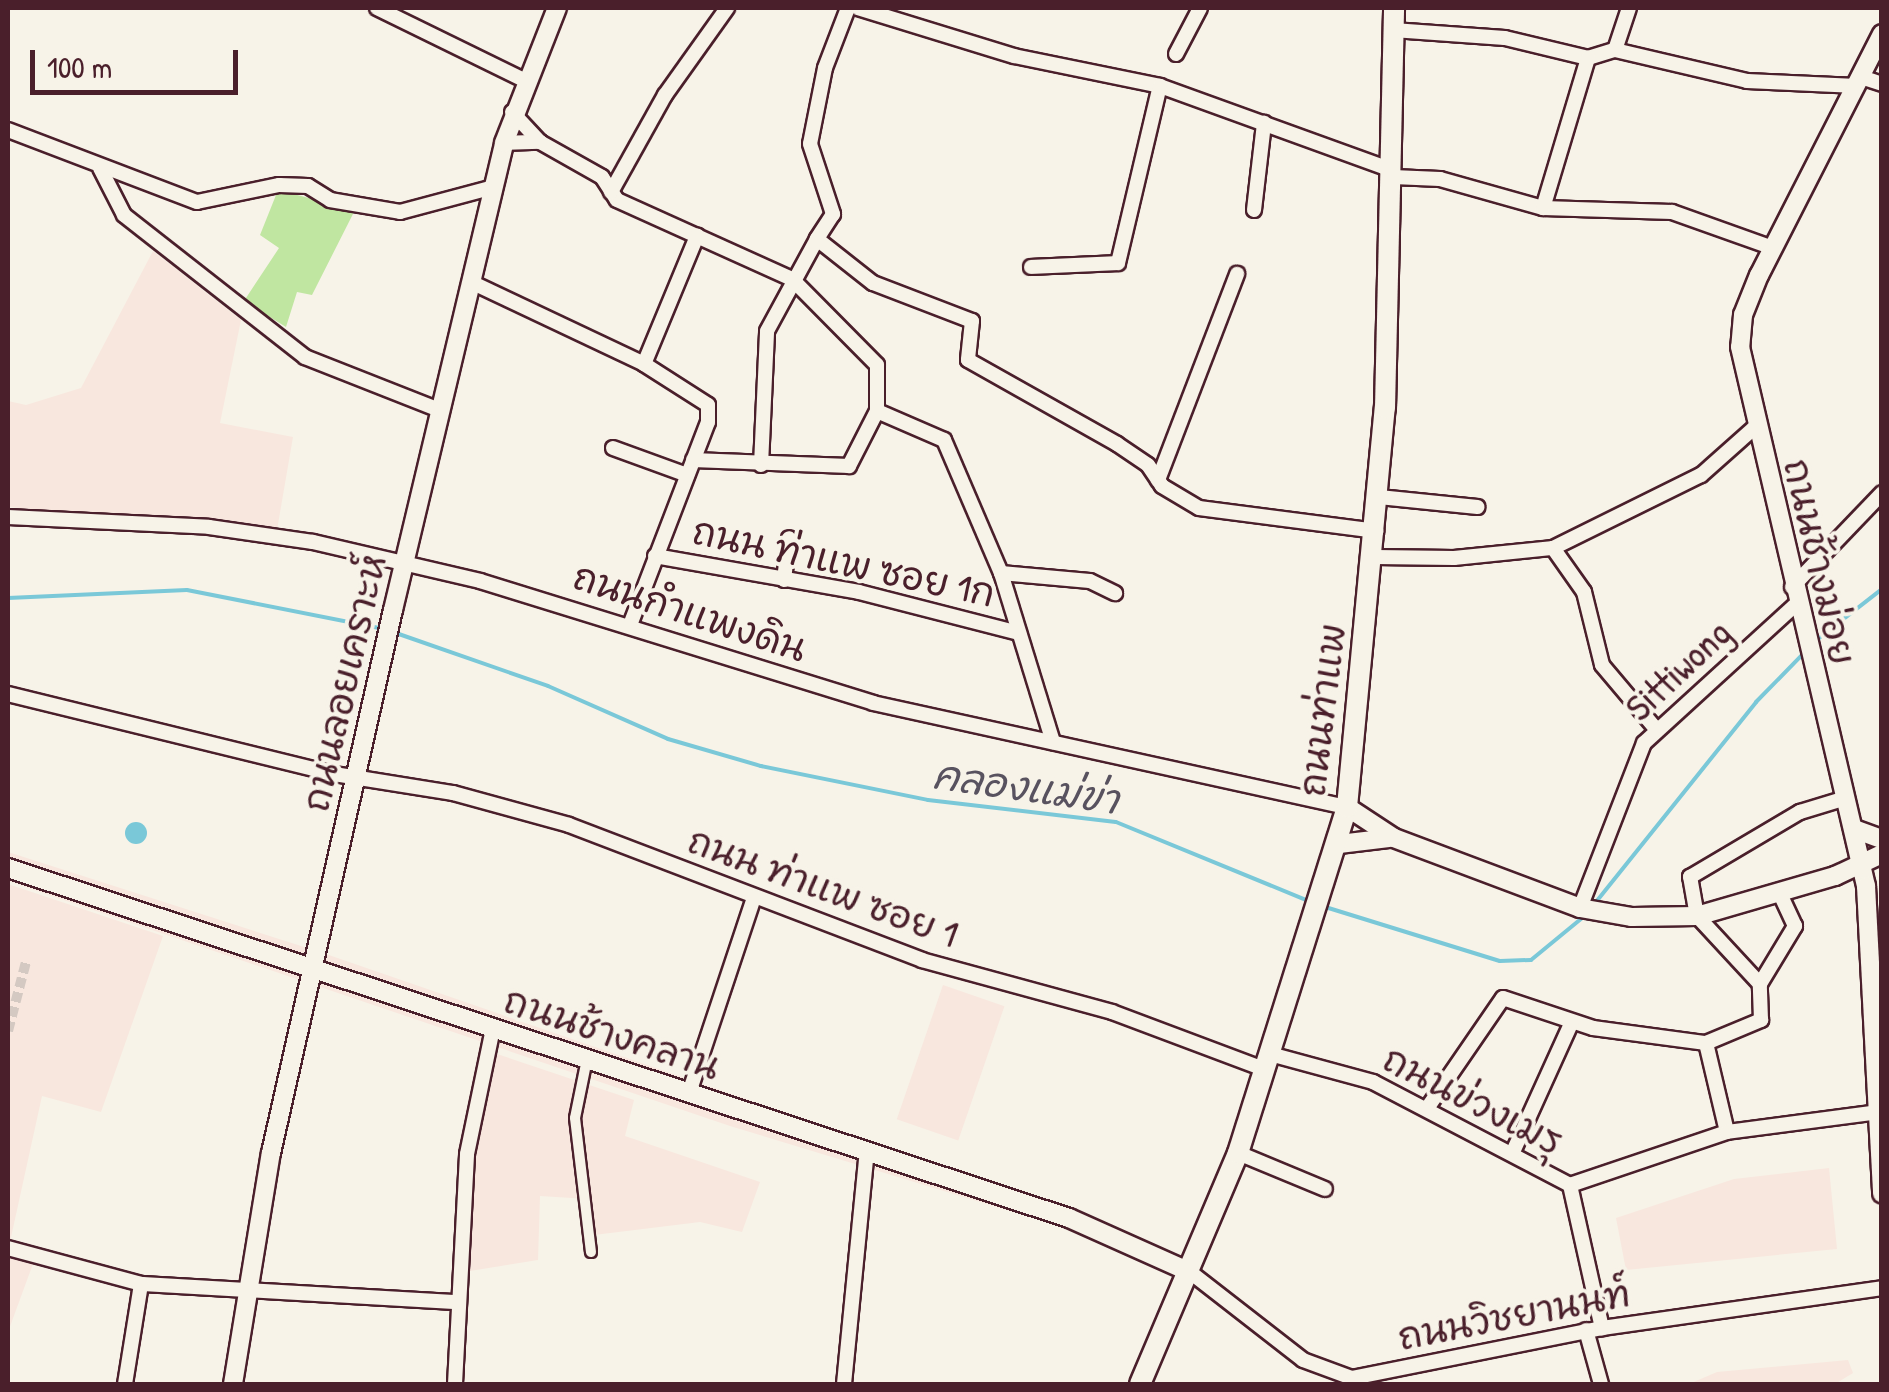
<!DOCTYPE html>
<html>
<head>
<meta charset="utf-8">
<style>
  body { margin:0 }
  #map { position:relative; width:1889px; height:1392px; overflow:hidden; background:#f7f3e8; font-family:"Patrick Hand","Playpen Sans Thai",sans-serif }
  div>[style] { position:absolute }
  .built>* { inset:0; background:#f8e7de; transform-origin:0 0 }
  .green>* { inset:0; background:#c0e6a1 }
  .water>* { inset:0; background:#7ac8d8 }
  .round { border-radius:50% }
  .stream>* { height:4px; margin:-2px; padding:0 2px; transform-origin:2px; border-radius:2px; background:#7ac8d8 }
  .pedestrian-tunnel>* { height:10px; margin-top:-5px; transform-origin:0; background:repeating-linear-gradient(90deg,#d4c9c2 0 10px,transparent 0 15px) }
  .roads { filter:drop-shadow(2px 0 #4a1f2b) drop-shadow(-2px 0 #4a1f2b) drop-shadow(0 2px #4a1f2b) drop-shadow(0 -2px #4a1f2b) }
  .pedestrian>* { height:10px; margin:-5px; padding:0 5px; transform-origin:5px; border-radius:5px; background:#f7f3e8 }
  .minor>* { height:14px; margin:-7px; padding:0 7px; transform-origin:7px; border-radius:7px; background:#f7f3e8 }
  .tertiary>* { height:18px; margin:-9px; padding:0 9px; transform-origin:9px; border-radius:9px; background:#f7f3e8 }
  .secondary>* { height:20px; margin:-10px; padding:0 10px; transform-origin:10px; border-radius:10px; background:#f7f3e8 }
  span { translate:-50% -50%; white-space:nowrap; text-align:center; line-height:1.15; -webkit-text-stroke:8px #f7f3e8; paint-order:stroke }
  .street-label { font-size:38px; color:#4a1f2b }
  .water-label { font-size:40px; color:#58525f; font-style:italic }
  .frame { position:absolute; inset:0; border:10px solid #4a1f2b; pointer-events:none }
  .scale { position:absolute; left:30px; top:50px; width:208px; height:45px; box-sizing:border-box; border:5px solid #4a1f2b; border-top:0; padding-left:12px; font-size:30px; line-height:35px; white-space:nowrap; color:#4a1f2b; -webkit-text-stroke:8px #f7f3e8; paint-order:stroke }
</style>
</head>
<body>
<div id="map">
  <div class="built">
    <i style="clip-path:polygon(153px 251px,241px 320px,220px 423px,293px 437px,277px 530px,8px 507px,8px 401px,26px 405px,81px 388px)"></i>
    <i style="clip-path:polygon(8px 852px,323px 953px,1064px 1209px,1056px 1225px,730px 1126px,8px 881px)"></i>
    <i style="clip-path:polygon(8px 884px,163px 936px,101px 1112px,42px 1096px,8px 1251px)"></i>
    <i style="left:943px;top:985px;width:65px;height:142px;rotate:19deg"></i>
    <i style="clip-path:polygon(497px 1054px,634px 1100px,625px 1136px,760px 1182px,742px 1232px,700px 1222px,594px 1235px,588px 1199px,540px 1196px,538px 1260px,470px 1271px,474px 1152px)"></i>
    <i style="clip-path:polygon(1829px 1168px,1837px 1249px,1626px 1270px,1616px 1218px,1734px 1179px)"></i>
    <i style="clip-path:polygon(8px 1256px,34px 1261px,8px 1332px)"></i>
    <i style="clip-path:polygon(1848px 1360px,1853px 1373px,1835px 1384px,1689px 1384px,1717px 1372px)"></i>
  </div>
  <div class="green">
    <i style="clip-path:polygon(278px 190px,355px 210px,312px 295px,297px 292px,286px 327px,244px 301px,279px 248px,260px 235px)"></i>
  </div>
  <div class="water">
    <i class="round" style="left:125px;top:822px;width:22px;height:22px"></i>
  </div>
  <div class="stream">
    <i style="left:8px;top:598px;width:179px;rotate:-2.6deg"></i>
    <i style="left:187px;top:590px;width:201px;rotate:11.2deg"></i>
    <i style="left:393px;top:632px;width:164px;rotate:19.2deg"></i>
    <i style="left:548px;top:686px;width:131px;rotate:23.8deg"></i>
    <i style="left:668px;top:739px;width:97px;rotate:16.2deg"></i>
    <i style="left:761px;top:766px;width:170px;rotate:11.5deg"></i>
    <i style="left:928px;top:800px;width:189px;rotate:6.7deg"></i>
    <i style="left:1116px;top:822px;width:209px;rotate:22.3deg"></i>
    <i style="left:1814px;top:642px;width:86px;rotate:-37.9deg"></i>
    <i style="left:1596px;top:902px;width:256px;rotate:-51.3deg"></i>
    <i style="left:1756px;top:702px;width:69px;rotate:-45.6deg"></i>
    <i style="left:1322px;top:906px;width:186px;rotate:17.2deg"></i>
    <i style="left:1500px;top:961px;width:31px;rotate:-2deg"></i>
    <i style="left:1531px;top:960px;width:72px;rotate:-39.4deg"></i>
  </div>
  <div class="pedestrian-tunnel">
    <i style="left:8px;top:1031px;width:71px;rotate:-75.4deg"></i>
  </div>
  <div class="roads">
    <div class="pedestrian">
      <i style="left:587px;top:1059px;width:60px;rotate:101.5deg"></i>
      <i style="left:575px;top:1118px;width:135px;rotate:83.2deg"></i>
    </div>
    <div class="minor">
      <i style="left:377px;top:8px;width:164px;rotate:26.1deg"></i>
      <i style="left:848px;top:8px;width:64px;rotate:111deg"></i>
      <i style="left:825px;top:68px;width:77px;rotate:101.2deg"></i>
      <i style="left:810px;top:144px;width:74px;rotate:71.8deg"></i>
      <i style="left:833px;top:214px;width:30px;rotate:123deg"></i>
      <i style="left:817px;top:239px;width:71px;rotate:38.2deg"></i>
      <i style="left:873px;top:283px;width:106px;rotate:21deg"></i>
      <i style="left:972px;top:321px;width:39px;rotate:96deg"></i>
      <i style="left:968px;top:360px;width:171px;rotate:29.4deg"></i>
      <i style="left:1117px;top:444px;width:37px;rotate:34deg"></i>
      <i style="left:1148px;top:465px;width:25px;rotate:56deg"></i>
      <i style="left:1162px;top:486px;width:43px;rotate:30.7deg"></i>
      <i style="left:1199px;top:508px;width:179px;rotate:7.4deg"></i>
      <i style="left:858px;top:8px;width:163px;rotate:17.1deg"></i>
      <i style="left:1014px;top:56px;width:149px;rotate:11.6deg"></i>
      <i style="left:1160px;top:86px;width:247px;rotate:19.9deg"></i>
      <i style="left:1393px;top:30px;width:112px;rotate:4.1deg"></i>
      <i style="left:1505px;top:38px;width:85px;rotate:13.5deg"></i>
      <i style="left:1588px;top:58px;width:28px;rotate:-17deg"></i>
      <i style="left:1615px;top:50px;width:136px;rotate:13.2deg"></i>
      <i style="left:1747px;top:81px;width:110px;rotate:2.6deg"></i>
      <i style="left:1615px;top:50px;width:44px;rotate:-71.6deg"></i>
      <i style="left:1176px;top:54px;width:52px;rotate:-62.4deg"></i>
      <i style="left:1861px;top:77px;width:22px;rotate:18deg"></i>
      <i style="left:512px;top:112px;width:41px;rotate:47deg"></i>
      <i style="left:540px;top:142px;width:71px;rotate:29.4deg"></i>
      <i style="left:602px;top:177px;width:27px;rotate:57deg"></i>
      <i style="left:617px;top:200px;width:192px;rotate:24.3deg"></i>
      <i style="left:792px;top:279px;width:121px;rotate:45.3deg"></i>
      <i style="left:877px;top:365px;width:46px;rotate:90deg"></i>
      <i style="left:877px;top:411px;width:62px;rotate:117deg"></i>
      <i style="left:849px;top:466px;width:156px;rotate:-177.8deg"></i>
      <i style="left:8px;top:130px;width:202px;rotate:20.9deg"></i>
      <i style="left:197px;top:202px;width:84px;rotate:-11.7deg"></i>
      <i style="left:279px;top:185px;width:29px;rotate:2deg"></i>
      <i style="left:308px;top:186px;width:26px;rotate:32deg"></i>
      <i style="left:330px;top:200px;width:71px;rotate:9.7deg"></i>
      <i style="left:400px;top:212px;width:97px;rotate:-14.9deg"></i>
      <i style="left:504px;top:143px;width:36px;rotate:-2deg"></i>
      <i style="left:100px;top:168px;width:53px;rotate:62.9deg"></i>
      <i style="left:124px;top:215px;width:230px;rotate:38.1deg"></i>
      <i style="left:305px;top:357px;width:147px;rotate:21.5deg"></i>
      <i style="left:1393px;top:177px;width:47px;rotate:2.4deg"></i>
      <i style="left:1440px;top:179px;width:107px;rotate:15.7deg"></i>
      <i style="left:1543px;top:208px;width:129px;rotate:1.8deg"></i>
      <i style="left:1672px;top:212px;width:107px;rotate:19.6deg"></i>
      <i style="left:611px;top:192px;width:111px;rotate:-60.9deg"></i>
      <i style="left:665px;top:95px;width:107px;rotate:-54.5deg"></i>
      <i style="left:1543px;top:208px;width:157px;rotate:-73.3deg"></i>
      <i style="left:1254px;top:210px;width:88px;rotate:-83.4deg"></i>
      <i style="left:1031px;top:267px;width:87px;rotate:-2.6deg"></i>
      <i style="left:1118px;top:263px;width:182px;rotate:-76.7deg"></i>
      <i style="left:473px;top:283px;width:189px;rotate:25.3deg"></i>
      <i style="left:644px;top:364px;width:76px;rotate:32.6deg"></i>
      <i style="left:708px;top:405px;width:17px;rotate:90deg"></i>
      <i style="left:708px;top:422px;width:217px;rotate:111deg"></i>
      <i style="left:644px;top:364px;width:139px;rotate:-67.5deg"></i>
      <i style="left:877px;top:411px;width:73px;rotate:23.4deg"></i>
      <i style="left:944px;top:440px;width:145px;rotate:66.8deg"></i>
      <i style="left:1001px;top:573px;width:177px;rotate:72.9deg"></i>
      <i style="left:613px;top:448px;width:79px;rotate:20deg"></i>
      <i style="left:761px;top:465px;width:134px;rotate:-87.4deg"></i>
      <i style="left:767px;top:331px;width:105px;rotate:-61.5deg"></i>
      <i style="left:1158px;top:480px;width:221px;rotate:-69deg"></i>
      <i style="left:1379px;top:497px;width:99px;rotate:5.8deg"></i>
      <i style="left:8px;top:517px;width:201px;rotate:2.8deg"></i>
      <i style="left:209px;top:527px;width:105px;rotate:8.2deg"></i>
      <i style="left:313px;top:542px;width:171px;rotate:13.1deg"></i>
      <i style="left:480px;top:581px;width:412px;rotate:17.2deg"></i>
      <i style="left:873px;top:703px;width:485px;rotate:12.4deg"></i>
      <i style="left:1553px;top:548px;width:54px;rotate:54.8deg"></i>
      <i style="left:1584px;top:592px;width:75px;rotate:76.1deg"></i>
      <i style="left:1602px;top:665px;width:84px;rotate:49.8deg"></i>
      <i style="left:655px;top:556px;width:207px;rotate:10deg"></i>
      <i style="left:859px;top:592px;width:165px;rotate:14.4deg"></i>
      <i style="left:1375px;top:557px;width:79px;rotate:0.7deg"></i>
      <i style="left:1454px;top:558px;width:100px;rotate:-5.8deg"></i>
      <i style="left:1553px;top:548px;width:165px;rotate:-26.3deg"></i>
      <i style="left:1701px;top:475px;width:72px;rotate:-41.6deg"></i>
      <i style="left:1001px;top:573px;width:89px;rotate:5.1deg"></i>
      <i style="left:1090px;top:581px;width:28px;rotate:26deg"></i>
      <i style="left:784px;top:580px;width:42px;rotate:-83.2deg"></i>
      <i style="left:1792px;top:587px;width:130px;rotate:-46.2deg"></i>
      <i style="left:8px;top:694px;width:336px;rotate:13.8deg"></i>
      <i style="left:334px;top:774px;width:121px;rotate:9.1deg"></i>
      <i style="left:453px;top:793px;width:120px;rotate:15.4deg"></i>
      <i style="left:569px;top:825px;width:378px;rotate:20.9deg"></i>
      <i style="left:922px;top:960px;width:197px;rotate:15.3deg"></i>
      <i style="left:1112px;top:1012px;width:165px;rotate:20.6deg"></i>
      <i style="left:1580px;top:908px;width:177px;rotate:-68.8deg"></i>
      <i style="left:1644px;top:743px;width:206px;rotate:-42.4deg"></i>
      <i style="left:1760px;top:984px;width:68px;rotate:-58.9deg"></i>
      <i style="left:1795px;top:926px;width:35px;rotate:-115deg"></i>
      <i style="left:1706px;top:1043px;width:91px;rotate:76.7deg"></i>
      <i style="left:1270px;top:1054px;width:107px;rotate:15.2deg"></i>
      <i style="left:1373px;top:1082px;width:222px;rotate:27.6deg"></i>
      <i style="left:1570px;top:1185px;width:166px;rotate:-18.7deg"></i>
      <i style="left:1727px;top:1132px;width:152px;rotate:-7.5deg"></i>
      <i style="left:689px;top:1093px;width:206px;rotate:-71.6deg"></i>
      <i style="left:1428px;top:1107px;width:132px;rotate:-55.5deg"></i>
      <i style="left:1503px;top:998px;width:95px;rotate:18.4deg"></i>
      <i style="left:1593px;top:1028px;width:114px;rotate:7.6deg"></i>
      <i style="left:1706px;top:1043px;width:60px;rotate:-22.7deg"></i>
      <i style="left:1761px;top:1020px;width:36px;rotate:-92deg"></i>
      <i style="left:1760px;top:984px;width:93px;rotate:-132.8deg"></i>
      <i style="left:1697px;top:916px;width:40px;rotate:-100deg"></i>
      <i style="left:1690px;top:877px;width:128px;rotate:-30.6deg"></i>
      <i style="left:1800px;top:812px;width:48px;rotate:-16.9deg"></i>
      <i style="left:1238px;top:1153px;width:94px;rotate:22.5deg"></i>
      <i style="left:1512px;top:1154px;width:145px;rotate:-65.6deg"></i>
      <i style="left:1570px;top:1185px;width:147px;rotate:77.4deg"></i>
      <i style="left:8px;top:1248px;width:138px;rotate:15.1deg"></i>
      <i style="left:141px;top:1284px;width:315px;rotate:3.3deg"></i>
      <i style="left:1190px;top:1272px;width:143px;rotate:37.9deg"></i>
      <i style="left:1303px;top:1360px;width:52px;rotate:20.2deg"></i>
      <i style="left:1352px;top:1378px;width:255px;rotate:-11.3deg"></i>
      <i style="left:1602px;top:1328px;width:283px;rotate:-8.1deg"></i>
      <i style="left:1586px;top:1330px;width:56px;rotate:74.5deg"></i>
      <i style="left:125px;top:1384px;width:101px;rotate:-80.9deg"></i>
      <i style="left:455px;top:1384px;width:230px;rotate:-87deg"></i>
      <i style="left:467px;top:1154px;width:129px;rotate:-78.3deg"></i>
      <i style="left:844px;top:1384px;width:234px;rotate:-84.4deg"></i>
    </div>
    <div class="tertiary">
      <i style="left:1882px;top:34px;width:271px;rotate:117deg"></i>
      <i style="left:1759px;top:275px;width:43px;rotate:111.8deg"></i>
      <i style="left:1743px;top:315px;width:32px;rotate:95deg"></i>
      <i style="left:1740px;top:347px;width:554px;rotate:76.84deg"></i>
      <i style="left:1866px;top:886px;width:308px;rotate:87deg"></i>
      <i style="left:1347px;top:807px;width:56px;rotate:33.4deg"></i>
      <i style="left:1394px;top:838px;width:199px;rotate:20.6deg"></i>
      <i style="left:1580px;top:908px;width:53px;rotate:9.8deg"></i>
      <i style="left:1632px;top:917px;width:65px;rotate:-0.9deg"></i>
      <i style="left:1697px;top:916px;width:144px;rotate:-16.2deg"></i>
      <i style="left:1835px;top:876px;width:52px;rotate:-25.1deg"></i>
      <i style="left:1854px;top:829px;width:30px;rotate:20deg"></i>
      <i style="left:1339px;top:844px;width:50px;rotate:-6.8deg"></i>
      <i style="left:8px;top:868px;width:1117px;rotate:18.26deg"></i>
      <i style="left:1069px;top:1218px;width:133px;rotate:24.1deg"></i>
      <i style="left:233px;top:1384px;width:234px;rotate:-80.7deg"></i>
      <i style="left:271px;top:1153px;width:557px;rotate:-77.34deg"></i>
      <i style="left:393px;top:610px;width:480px;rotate:-76.6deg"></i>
      <i style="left:504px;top:143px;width:145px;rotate:-68.6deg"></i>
    </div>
    <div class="secondary">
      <i style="left:1140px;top:1384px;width:251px;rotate:-67deg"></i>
      <i style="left:1238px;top:1153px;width:363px;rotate:-72.5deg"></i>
      <i style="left:1347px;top:807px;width:401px;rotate:-84.6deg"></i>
      <i style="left:1385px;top:408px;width:400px;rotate:-88.7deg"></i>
    </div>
  </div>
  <div class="street-label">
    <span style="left:844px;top:562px;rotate:12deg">ถนน ท่าแพ ซอย 1ก</span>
    <span style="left:1820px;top:562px;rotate:77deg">ถนนช้างม่อย</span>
    <span style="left:690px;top:612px;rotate:18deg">ถนนกำแพงดิน</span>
    <span style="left:1678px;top:670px;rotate:-43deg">Sittiwong</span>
    <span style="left:344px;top:683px;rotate:-77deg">ถนนลอยเคราะห์</span>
    <span style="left:1322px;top:710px;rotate:-83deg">ถนนท่าแพ</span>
    <span style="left:823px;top:887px;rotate:20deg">ถนน ท่าแพ ซอย 1</span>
    <span style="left:612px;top:1033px;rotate:18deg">ถนนช้างคลาน</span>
    <span style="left:1473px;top:1100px;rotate:27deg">ถนนข่วงเมรุ</span>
    <span style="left:1514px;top:1315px;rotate:-11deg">ถนนวิชยานนท์</span>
  </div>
  <div class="water-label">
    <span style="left:1026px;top:786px;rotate:8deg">คลองแม่ข่า</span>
  </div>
  <div class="frame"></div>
  <div class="scale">100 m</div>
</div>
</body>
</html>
